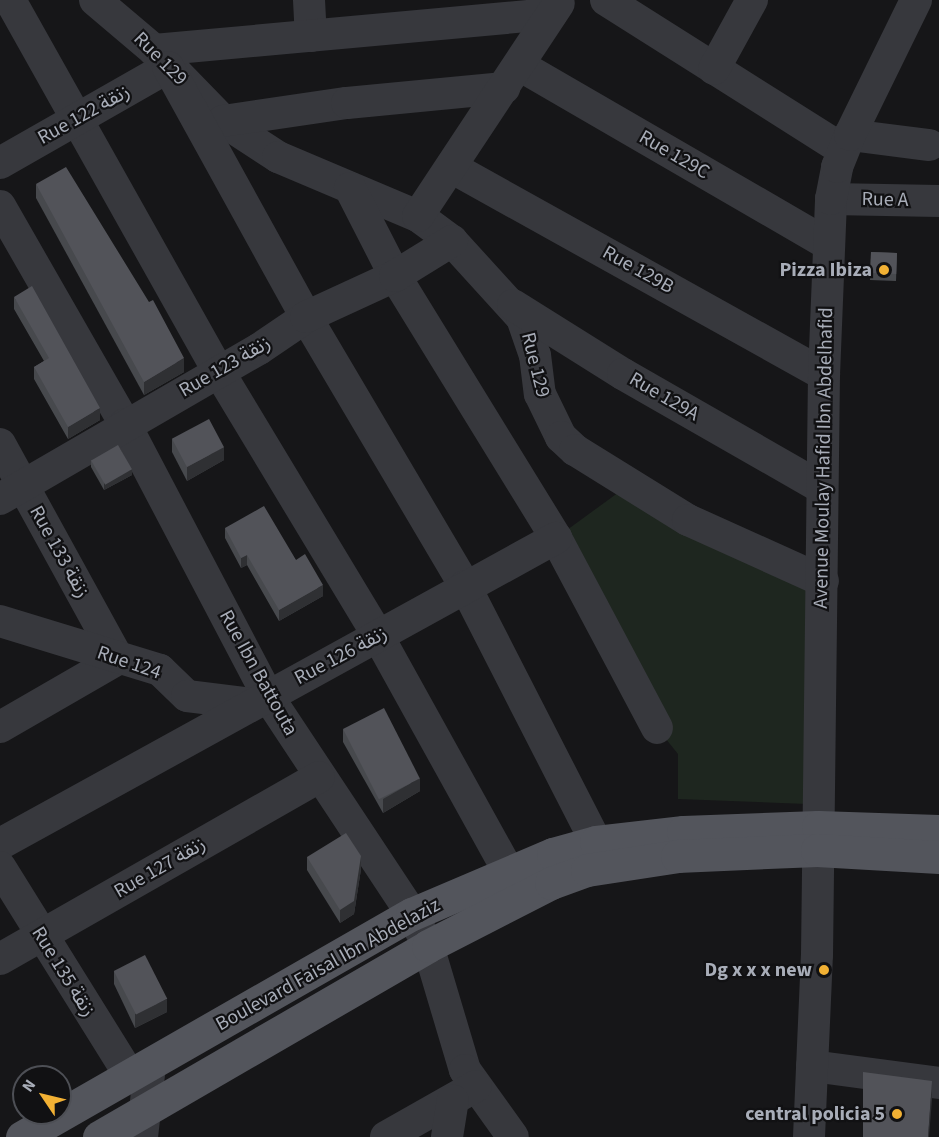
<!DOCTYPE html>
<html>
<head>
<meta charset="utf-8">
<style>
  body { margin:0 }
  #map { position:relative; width:939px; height:1137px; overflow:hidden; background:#161618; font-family:"Source Sans 3","Noto Sans Arabic",sans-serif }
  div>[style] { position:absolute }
  .green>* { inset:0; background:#1e261f }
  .minor>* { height:32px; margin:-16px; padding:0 16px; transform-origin:16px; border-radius:16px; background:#37383d }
  .major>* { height:33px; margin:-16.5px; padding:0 16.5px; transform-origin:16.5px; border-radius:16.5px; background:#53555c }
  .wall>* { inset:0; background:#47494d; transform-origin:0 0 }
  .shaded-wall>* { inset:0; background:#2f3033 }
  .building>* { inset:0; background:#525359; transform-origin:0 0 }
  .dots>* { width:16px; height:16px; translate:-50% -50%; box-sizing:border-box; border:3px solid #111113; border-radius:50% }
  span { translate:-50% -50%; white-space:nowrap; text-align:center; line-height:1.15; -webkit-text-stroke:4.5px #111113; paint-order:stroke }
  .street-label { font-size:20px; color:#a8adb8 }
  .poi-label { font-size:20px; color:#a8adb8; font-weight:700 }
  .right { translate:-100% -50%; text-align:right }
  .north { position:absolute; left:12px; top:1065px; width:60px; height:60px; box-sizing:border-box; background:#111113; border:2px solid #4d4f55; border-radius:50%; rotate:305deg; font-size:16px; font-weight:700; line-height:24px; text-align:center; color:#a8adb8 }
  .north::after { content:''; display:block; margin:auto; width:21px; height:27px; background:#f2b134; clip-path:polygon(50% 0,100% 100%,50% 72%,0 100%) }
</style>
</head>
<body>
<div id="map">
  <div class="green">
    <i style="clip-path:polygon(630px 484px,823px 581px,807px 804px,678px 799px,678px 754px,657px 728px,556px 538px)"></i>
  </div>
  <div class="minor">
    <i style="left:10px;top:0;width:427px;rotate:60.7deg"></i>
    <i style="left:219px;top:372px;width:308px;rotate:58.9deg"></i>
    <i style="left:378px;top:636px;width:270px;rotate:61deg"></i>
    <i style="left:95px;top:0;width:77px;rotate:40.3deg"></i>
    <i style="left:154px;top:50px;width:99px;rotate:45.8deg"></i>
    <i style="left:223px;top:121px;width:66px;rotate:33.2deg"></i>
    <i style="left:278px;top:157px;width:152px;rotate:22.9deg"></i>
    <i style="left:418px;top:216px;width:42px;rotate:36.3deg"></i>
    <i style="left:452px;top:241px;width:104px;rotate:47.7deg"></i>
    <i style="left:522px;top:318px;width:39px;rotate:71deg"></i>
    <i style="left:535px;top:355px;width:39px;rotate:83deg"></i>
    <i style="left:540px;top:394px;width:48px;rotate:64deg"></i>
    <i style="left:561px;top:437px;width:19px;rotate:43deg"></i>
    <i style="left:575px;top:450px;width:133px;rotate:31.8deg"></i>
    <i style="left:688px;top:520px;width:148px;rotate:24.3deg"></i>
    <i style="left:309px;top:0;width:36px;rotate:87deg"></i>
    <i style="left:606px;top:0;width:280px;rotate:32.3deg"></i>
    <i style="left:154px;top:50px;width:399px;rotate:-5.2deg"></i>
    <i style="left:519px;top:65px;width:358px;rotate:30.1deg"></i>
    <i style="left:714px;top:69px;width:79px;rotate:-61.2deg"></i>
    <i style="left:223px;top:121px;width:125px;rotate:-8.3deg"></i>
    <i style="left:347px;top:103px;width:158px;rotate:-5.5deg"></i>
    <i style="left:850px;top:135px;width:80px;rotate:7.2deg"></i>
    <i style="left:0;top:163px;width:193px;rotate:-29.7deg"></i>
    <i style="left:168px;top:67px;width:286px;rotate:61.1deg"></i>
    <i style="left:306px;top:317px;width:312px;rotate:59.4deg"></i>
    <i style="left:465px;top:586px;width:288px;rotate:62.9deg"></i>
    <i style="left:451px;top:167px;width:427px;rotate:29.1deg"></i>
    <i style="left:350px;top:188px;width:99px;rotate:62.9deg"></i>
    <i style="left:395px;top:276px;width:308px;rotate:58.4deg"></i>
    <i style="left:556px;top:538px;width:215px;rotate:62deg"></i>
    <i style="left:831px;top:199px;width:108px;rotate:1.1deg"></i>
    <i style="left:0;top:206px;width:251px;rotate:60.2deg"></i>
    <i style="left:125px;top:424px;width:306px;rotate:62.3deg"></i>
    <i style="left:267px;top:695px;width:263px;rotate:56.5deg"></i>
    <i style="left:412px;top:914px;width:36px;rotate:63deg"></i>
    <i style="left:428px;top:946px;width:129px;rotate:73.4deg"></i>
    <i style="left:465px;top:1070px;width:82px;rotate:54.4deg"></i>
    <i style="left:418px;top:216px;width:255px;rotate:-56.5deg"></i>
    <i style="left:513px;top:305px;width:130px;rotate:32.1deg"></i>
    <i style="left:623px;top:374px;width:229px;rotate:29.8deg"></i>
    <i style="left:0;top:444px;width:245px;rotate:61.2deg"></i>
    <i style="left:118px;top:659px;width:136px;rotate:150deg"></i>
    <i style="left:0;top:499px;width:299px;rotate:-30.1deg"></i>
    <i style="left:259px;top:349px;width:57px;rotate:-34.2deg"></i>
    <i style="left:306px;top:317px;width:98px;rotate:-24.7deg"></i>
    <i style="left:395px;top:276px;width:67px;rotate:-31.6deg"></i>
    <i style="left:0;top:621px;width:167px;rotate:17deg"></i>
    <i style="left:160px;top:670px;width:37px;rotate:44deg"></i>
    <i style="left:187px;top:696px;width:65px;rotate:7deg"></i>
    <i style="left:0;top:844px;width:635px;rotate:-28.83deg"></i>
    <i style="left:0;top:867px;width:244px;rotate:58.1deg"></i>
    <i style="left:0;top:959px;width:367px;rotate:-29.7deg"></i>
    <i style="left:812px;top:1066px;width:128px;rotate:7.6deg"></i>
    <i style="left:142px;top:1137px;width:71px;rotate:-83.6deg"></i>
    <i style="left:386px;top:1137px;width:103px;rotate:-29.5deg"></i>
    <i style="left:447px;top:1137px;width:37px;rotate:-81deg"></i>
    <i style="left:809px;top:1137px;width:182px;rotate:-87.5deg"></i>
    <i style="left:817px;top:955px;width:580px;rotate:-89.31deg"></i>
    <i style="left:824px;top:375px;width:176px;rotate:-87.7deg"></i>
    <i style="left:831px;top:199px;width:33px;rotate:-79deg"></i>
    <i style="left:837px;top:167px;width:35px;rotate:-68deg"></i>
    <i style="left:850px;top:135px;width:150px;rotate:-63.9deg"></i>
  </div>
  <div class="major">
    <i style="left:22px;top:1137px;width:449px;rotate:-29.8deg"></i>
    <i style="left:412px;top:914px;width:153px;rotate:-23.1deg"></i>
    <i style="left:553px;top:854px;width:45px;rotate:-15.6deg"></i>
    <i style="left:596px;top:842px;width:88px;rotate:-6.6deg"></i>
    <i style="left:683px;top:832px;width:135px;rotate:-2.1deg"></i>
    <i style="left:818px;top:827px;width:121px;rotate:1.9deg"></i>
    <i style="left:99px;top:1137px;width:380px;rotate:-30.1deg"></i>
    <i style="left:428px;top:946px;width:138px;rotate:-27.1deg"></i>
    <i style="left:551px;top:883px;width:38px;rotate:-20deg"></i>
    <i style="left:587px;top:870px;width:91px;rotate:-8.8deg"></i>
    <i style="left:677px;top:856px;width:140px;rotate:-2.5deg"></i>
    <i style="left:817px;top:850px;width:122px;rotate:3.3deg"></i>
  </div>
  <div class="wall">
    <i style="clip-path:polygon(36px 184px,184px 372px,144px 395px,36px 198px)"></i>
    <i style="left:871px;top:252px;width:26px;height:28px;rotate:2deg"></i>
    <i style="clip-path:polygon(14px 297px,100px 420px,68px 439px,34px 379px,34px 367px,44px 361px,14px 309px)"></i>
    <i style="clip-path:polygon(172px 439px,224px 460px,187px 481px,172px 452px)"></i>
    <i style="clip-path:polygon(91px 460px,132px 475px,104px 490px,91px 467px)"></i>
    <i style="clip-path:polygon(225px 528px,296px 560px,323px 596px,279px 621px,247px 565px,241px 568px,225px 538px)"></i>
    <i style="clip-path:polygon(343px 729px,420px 791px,383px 813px,343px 742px)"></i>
    <i style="clip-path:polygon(307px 857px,361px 869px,354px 914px,340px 923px,307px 870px)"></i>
    <i style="clip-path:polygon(114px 971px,167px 1012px,135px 1028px,114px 984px)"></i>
  </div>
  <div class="shaded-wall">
    <i style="clip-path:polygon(184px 358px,184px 372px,144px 395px,144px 382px)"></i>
    <i style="clip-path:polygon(100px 408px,100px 420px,68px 439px,68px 427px)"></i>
    <i style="clip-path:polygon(224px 447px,224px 460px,187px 481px,187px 467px)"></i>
    <i style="clip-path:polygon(132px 469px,132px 475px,104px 490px,104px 483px)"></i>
    <i style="clip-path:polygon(247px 555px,247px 565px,241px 568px,241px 558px)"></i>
    <i style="clip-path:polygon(323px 585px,323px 596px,279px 621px,279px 610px)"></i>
    <i style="clip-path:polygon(420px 778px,420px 791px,383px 813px,383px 799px)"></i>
    <i style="clip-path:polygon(361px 856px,361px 869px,354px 914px,340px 923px,340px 910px)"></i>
    <i style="clip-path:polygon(167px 999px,167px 1012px,135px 1028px,135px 1014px)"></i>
    <i style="clip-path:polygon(932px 1081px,932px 1100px,929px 1137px,928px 1137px)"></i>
  </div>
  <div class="building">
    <i style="clip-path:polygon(66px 167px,149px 302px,153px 300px,184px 358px,144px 382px,36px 184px)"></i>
    <i style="left:871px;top:252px;width:26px;height:21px;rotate:2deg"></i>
    <i style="clip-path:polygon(32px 286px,100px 408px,68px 427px,34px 367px,49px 358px,14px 297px)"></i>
    <i style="left:209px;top:419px;width:32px;height:42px;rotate:62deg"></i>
    <i style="left:118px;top:445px;width:28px;height:31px;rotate:60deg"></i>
    <i style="clip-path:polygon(264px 506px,296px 560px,305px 554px,323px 585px,279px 610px,247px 555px,241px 558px,225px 528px)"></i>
    <i style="left:384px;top:708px;width:79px;height:46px;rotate:63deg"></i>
    <i style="clip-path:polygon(346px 833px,361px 856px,354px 901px,340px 910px,307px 857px)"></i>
    <i style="left:145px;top:955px;width:49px;height:35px;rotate:63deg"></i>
    <i style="clip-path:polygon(863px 1072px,932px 1081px,928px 1137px,863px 1137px)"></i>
  </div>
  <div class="dots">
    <i style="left:884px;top:270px;background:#f2b134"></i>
    <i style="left:824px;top:970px;background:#f2b134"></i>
    <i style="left:897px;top:1114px;background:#f2b134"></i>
  </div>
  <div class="street-label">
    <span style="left:160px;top:59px;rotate:45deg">Rue 129</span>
    <span style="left:84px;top:115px;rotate:-29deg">Rue 122 زنقة</span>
    <span style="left:674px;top:155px;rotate:30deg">Rue 129C</span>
    <span style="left:885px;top:200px;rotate:1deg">Rue A</span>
    <span style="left:638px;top:270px;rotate:29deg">Rue 129B</span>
    <span style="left:535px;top:365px;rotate:76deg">Rue 129</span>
    <span style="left:225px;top:367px;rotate:-30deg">Rue 123 زنقة</span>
    <span style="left:664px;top:397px;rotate:30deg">Rue 129A</span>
    <span style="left:824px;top:458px;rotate:-89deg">Avenue Moulay Hafid Ibn Abdelhafid</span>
    <span style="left:59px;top:552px;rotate:61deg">Rue 133 زنقة</span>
    <span style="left:341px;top:656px;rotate:-28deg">Rue 126 زنقة</span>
    <span style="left:129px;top:663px;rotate:19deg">Rue 124</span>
    <span style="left:258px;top:673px;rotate:61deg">Rue Ibn Battouta</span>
    <span style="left:160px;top:868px;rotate:-30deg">Rue 127 زنقة</span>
    <span style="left:328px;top:965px;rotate:-29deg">Boulevard Faisal Ibn Abdelaziz</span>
    <span style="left:63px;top:972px;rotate:58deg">Rue 135 زنقة</span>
  </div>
  <div class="poi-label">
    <span class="right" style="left:872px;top:270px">Pizza Ibiza</span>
    <span class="right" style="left:812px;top:970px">Dg x x x new</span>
    <span class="right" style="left:885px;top:1114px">central policia 5</span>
  </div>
  <div class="north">N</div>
</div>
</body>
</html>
